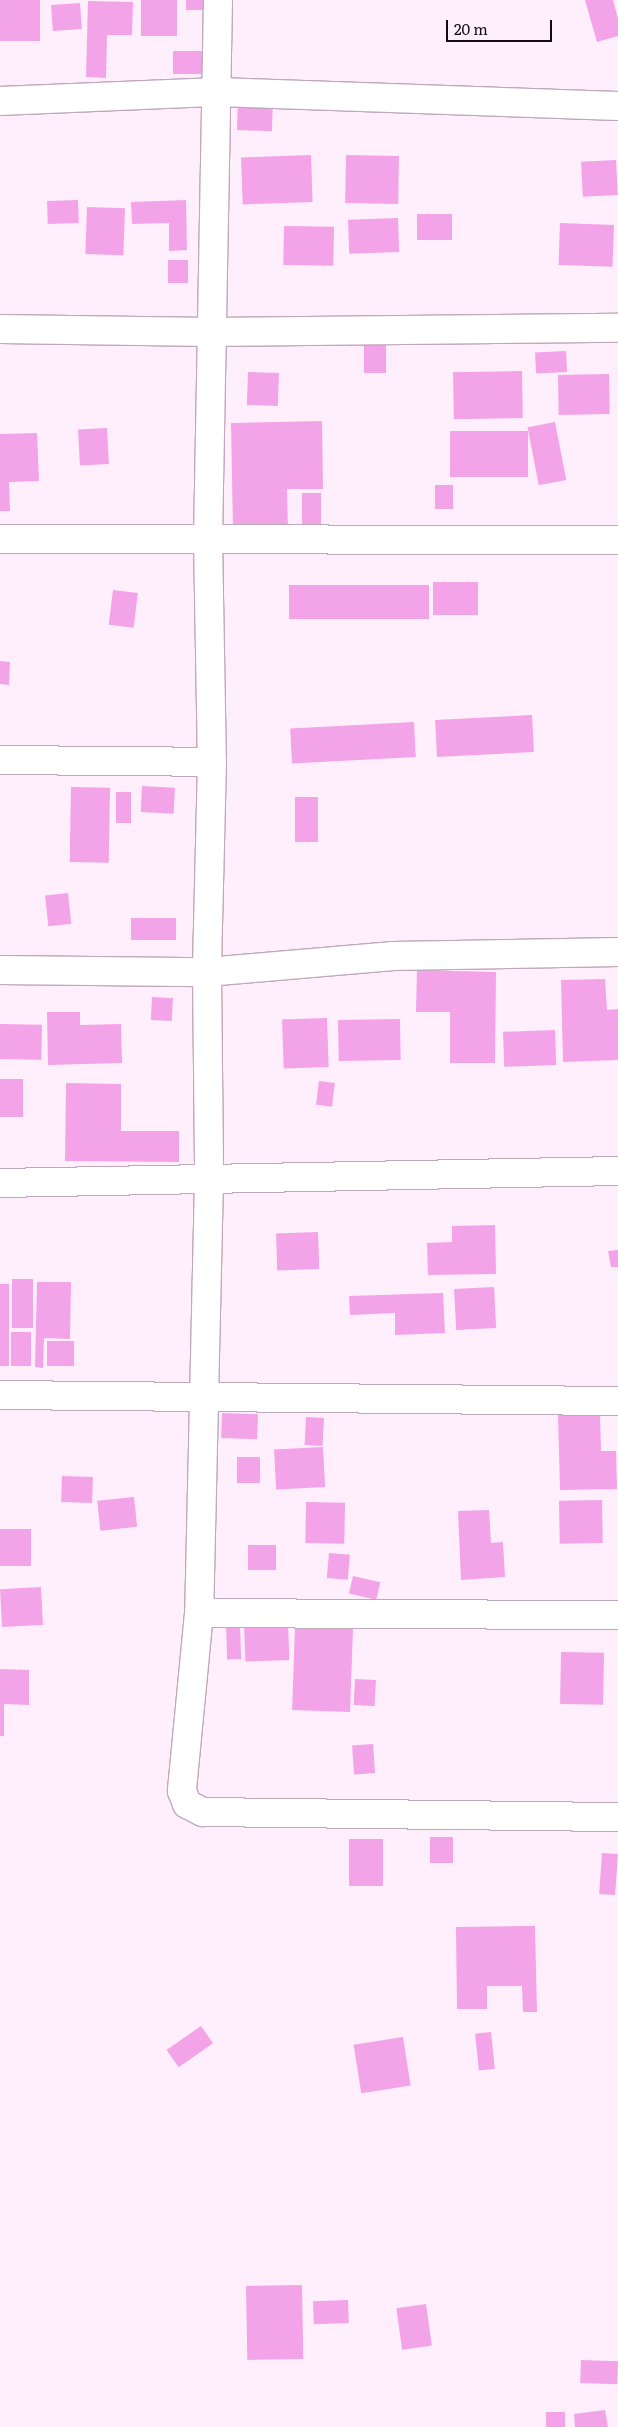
<!DOCTYPE html>
<html>
<head>
<meta charset="utf-8">
<style>
  body { margin:0 }
  #map { position:relative; width:618px; height:2427px; overflow:hidden; background:#ffeffc; font-family:Literata,serif }
  div>[style] { position:absolute }
  .building>* { inset:0; background:#f3a3e8; transform-origin:0 0 }
  .roads { filter:drop-shadow(1px 0 #c0a8bc) drop-shadow(-1px 0 #c0a8bc) drop-shadow(0 1px #c0a8bc) drop-shadow(0 -1px #c0a8bc) }
  .minor>* { height:28px; margin:-14px; padding:0 14px; transform-origin:14px; border-radius:14px; background:#fff }
  span { translate:-50% -50%; white-space:nowrap; text-align:center; line-height:1.15; -webkit-text-stroke:4px #ffeffc; paint-order:stroke }
  .scale { position:absolute; left:446px; top:20px; width:106px; height:22px; box-sizing:border-box; border:2px solid #130b12; border-top:0; padding-left:6px; font-size:15px; line-height:18px; white-space:nowrap; color:#130b12; -webkit-text-stroke:4px #ffeffc; paint-order:stroke }
</style>
</head>
<body>
<div id="map">
  <div class="building">
    <i style="left:0;top:0;width:40px;height:41px"></i>
    <i style="left:141px;top:0;width:36px;height:36px"></i>
    <i style="left:186px;top:0;width:22px;height:10px"></i>
    <i style="clip-path:polygon(585px 0,613px 0,618px 19px,618px 36px,597px 42px)"></i>
    <i style="clip-path:polygon(88px 1px,133px 2px,132px 35px,107px 35px,106px 78px,86px 77px)"></i>
    <i style="left:80px;top:3px;width:26px;height:29px;rotate:86deg"></i>
    <i style="left:173px;top:51px;width:34px;height:23px"></i>
    <i style="left:238px;top:99px;width:35px;height:31px;rotate:2deg"></i>
    <i style="left:311px;top:155px;width:47px;height:70px;rotate:88deg"></i>
    <i style="left:346px;top:155px;width:53px;height:48px;rotate:1deg"></i>
    <i style="left:616px;top:160px;width:35px;height:35px;rotate:87deg"></i>
    <i style="left:78px;top:200px;width:23px;height:31px;rotate:88deg"></i>
    <i style="clip-path:polygon(186px 200px,187px 250px,169px 251px,169px 223px,132px 224px,131px 202px)"></i>
    <i style="left:87px;top:207px;width:38px;height:47px;rotate:2deg"></i>
    <i style="left:452px;top:214px;width:26px;height:35px;rotate:90deg"></i>
    <i style="left:398px;top:218px;width:34px;height:50px;rotate:88deg"></i>
    <i style="left:560px;top:223px;width:54px;height:42px;rotate:2deg"></i>
    <i style="left:284px;top:226px;width:50px;height:39px;rotate:1deg"></i>
    <i style="left:168px;top:260px;width:20px;height:23px"></i>
    <i style="left:364px;top:338px;width:22px;height:35px"></i>
    <i style="left:566px;top:351px;width:21px;height:31px;rotate:87deg"></i>
    <i style="left:522px;top:371px;width:47px;height:69px;rotate:89deg"></i>
    <i style="left:248px;top:372px;width:31px;height:33px;rotate:2deg"></i>
    <i style="left:609px;top:374px;width:40px;height:51px;rotate:89deg"></i>
    <i style="clip-path:polygon(322px 421px,323px 489px,287px 489px,288px 529px,233px 530px,231px 423px)"></i>
    <i style="left:555px;top:422px;width:59px;height:28px;rotate:79deg"></i>
    <i style="left:107px;top:428px;width:36px;height:29px;rotate:87deg"></i>
    <i style="left:450px;top:431px;width:78px;height:46px"></i>
    <i style="clip-path:polygon(37px 433px,39px 481px,9px 482px,10px 511px,0 511px,0 434px)"></i>
    <i style="left:453px;top:485px;width:24px;height:18px;rotate:90deg"></i>
    <i style="left:302px;top:493px;width:19px;height:33px"></i>
    <i style="left:478px;top:582px;width:33px;height:45px;rotate:90deg"></i>
    <i style="left:289px;top:585px;width:140px;height:34px"></i>
    <i style="left:113px;top:590px;width:25px;height:35px;rotate:7deg"></i>
    <i style="clip-path:polygon(0 661px,10px 662px,9px 685px,0 684px)"></i>
    <i style="left:532px;top:715px;width:37px;height:97px;rotate:87deg"></i>
    <i style="left:414px;top:722px;width:35px;height:124px;rotate:87deg"></i>
    <i style="left:142px;top:786px;width:33px;height:26px;rotate:3deg"></i>
    <i style="left:71px;top:787px;width:39px;height:75px;rotate:1deg"></i>
    <i style="left:116px;top:792px;width:15px;height:31px"></i>
    <i style="left:295px;top:797px;width:23px;height:45px"></i>
    <i style="left:68px;top:893px;width:31px;height:23px;rotate:84deg"></i>
    <i style="left:176px;top:918px;width:22px;height:45px;rotate:90deg"></i>
    <i style="clip-path:polygon(417px 970px,496px 972px,495px 1063px,450px 1063px,450px 1012px,416px 1012px)"></i>
    <i style="clip-path:polygon(605px 979px,607px 1010px,618px 1009px,618px 1060px,563px 1062px,561px 980px)"></i>
    <i style="left:152px;top:997px;width:21px;height:23px;rotate:3deg"></i>
    <i style="clip-path:polygon(47px 1012px,80px 1012px,80px 1025px,121px 1024px,122px 1063px,48px 1065px)"></i>
    <i style="left:327px;top:1018px;width:49px;height:45px;rotate:88deg"></i>
    <i style="left:400px;top:1019px;width:41px;height:62px;rotate:89deg"></i>
    <i style="left:0;top:1024px;width:42px;height:35px;rotate:1deg"></i>
    <i style="left:555px;top:1030px;width:35px;height:52px;rotate:88deg"></i>
    <i style="left:0;top:1079px;width:23px;height:38px"></i>
    <i style="left:319px;top:1081px;width:16px;height:24px;rotate:7deg"></i>
    <i style="clip-path:polygon(66px 1083px,121px 1084px,121px 1131px,179px 1131px,179px 1162px,65px 1161px)"></i>
    <i style="clip-path:polygon(495px 1225px,496px 1274px,428px 1275px,427px 1243px,452px 1242px,452px 1226px)"></i>
    <i style="left:318px;top:1232px;width:37px;height:42px;rotate:88deg"></i>
    <i style="clip-path:polygon(618px 1250px,618px 1267px,611px 1267px,608px 1251px)"></i>
    <i style="left:12px;top:1279px;width:21px;height:49px"></i>
    <i style="clip-path:polygon(37px 1282px,71px 1282px,70px 1339px,44px 1338px,43px 1368px,35px 1367px)"></i>
    <i style="left:0;top:1284px;width:9px;height:82px"></i>
    <i style="left:494px;top:1287px;width:41px;height:40px;rotate:87deg"></i>
    <i style="clip-path:polygon(443px 1293px,445px 1333px,395px 1335px,395px 1313px,350px 1315px,349px 1296px)"></i>
    <i style="left:11px;top:1332px;width:20px;height:34px"></i>
    <i style="left:74px;top:1341px;width:25px;height:27px;rotate:90deg"></i>
    <i style="clip-path:polygon(600px 1412px,601px 1451px,616px 1451px,617px 1489px,560px 1490px,558px 1413px)"></i>
    <i style="left:222px;top:1413px;width:36px;height:25px;rotate:2deg"></i>
    <i style="left:306px;top:1417px;width:18px;height:28px;rotate:3deg"></i>
    <i style="left:323px;top:1447px;width:40px;height:49px;rotate:87deg"></i>
    <i style="left:237px;top:1457px;width:23px;height:26px"></i>
    <i style="left:62px;top:1476px;width:31px;height:26px;rotate:2deg"></i>
    <i style="left:134px;top:1497px;width:30px;height:37px;rotate:84deg"></i>
    <i style="left:602px;top:1500px;width:43px;height:43px;rotate:89deg"></i>
    <i style="left:306px;top:1502px;width:39px;height:41px;rotate:1deg"></i>
    <i style="clip-path:polygon(489px 1510px,491px 1543px,503px 1542px,505px 1577px,461px 1580px,458px 1511px)"></i>
    <i style="left:0;top:1529px;width:31px;height:37px"></i>
    <i style="left:248px;top:1545px;width:28px;height:25px"></i>
    <i style="left:329px;top:1553px;width:21px;height:25px;rotate:5deg"></i>
    <i style="left:353px;top:1576px;width:28px;height:18px;rotate:13deg"></i>
    <i style="left:41px;top:1587px;width:38px;height:41px;rotate:87deg"></i>
    <i style="left:288px;top:1622px;width:38px;height:44px;rotate:88deg"></i>
    <i style="left:240px;top:1625px;width:34px;height:14px;rotate:88deg"></i>
    <i style="left:295px;top:1627px;width:58px;height:83px;rotate:2deg"></i>
    <i style="left:561px;top:1652px;width:43px;height:52px;rotate:1deg"></i>
    <i style="clip-path:polygon(0 1669px,29px 1670px,29px 1705px,4px 1704px,4px 1736px,0 1736px)"></i>
    <i style="left:355px;top:1679px;width:21px;height:26px;rotate:3deg"></i>
    <i style="left:373px;top:1744px;width:29px;height:21px;rotate:86deg"></i>
    <i style="left:453px;top:1837px;width:26px;height:23px;rotate:90deg"></i>
    <i style="left:349px;top:1839px;width:34px;height:47px"></i>
    <i style="left:602px;top:1853px;width:16px;height:41px;rotate:4deg"></i>
    <i style="clip-path:polygon(535px 1926px,537px 2012px,523px 2012px,522px 1986px,487px 1986px,487px 2009px,457px 2009px,456px 1927px)"></i>
    <i style="left:201px;top:2026px;width:21px;height:42px;rotate:55deg"></i>
    <i style="left:491px;top:2032px;width:37px;height:16px;rotate:84deg"></i>
    <i style="left:403px;top:2037px;width:49px;height:50px;rotate:81deg"></i>
    <i style="left:302px;top:2285px;width:74px;height:56px;rotate:89deg"></i>
    <i style="left:348px;top:2300px;width:23px;height:35px;rotate:88deg"></i>
    <i style="left:426px;top:2304px;width:42px;height:30px;rotate:82deg"></i>
    <i style="left:581px;top:2360px;width:37px;height:23px;rotate:2deg"></i>
    <i style="clip-path:polygon(605px 2410px,608px 2427px,575px 2427px,574px 2414px)"></i>
    <i style="left:546px;top:2412px;width:19px;height:15px"></i>
  </div>
  <div class="roads">
    <div class="minor">
      <i style="left:218px;top:0;width:538px;rotate:91.06deg"></i>
      <i style="left:208px;top:538px;width:224px;rotate:89deg"></i>
      <i style="left:212px;top:762px;width:210px;rotate:91.4deg"></i>
      <i style="left:207px;top:972px;width:208px;rotate:89.4deg"></i>
      <i style="left:209px;top:1180px;width:433px;rotate:91.3deg"></i>
      <i style="left:199px;top:1613px;width:179px;rotate:95.5deg"></i>
      <i style="left:182px;top:1791px;width:14px;rotate:69deg"></i>
      <i style="left:187px;top:1804px;width:18px;rotate:27deg"></i>
      <i style="left:203px;top:1812px;width:415px;rotate:0.7deg"></i>
      <i style="left:0;top:101px;width:218px;rotate:-2.4deg"></i>
      <i style="left:218px;top:92px;width:400px;rotate:2deg"></i>
      <i style="left:0;top:329px;width:211px;rotate:0.8deg"></i>
      <i style="left:211px;top:332px;width:407px;rotate:-0.6deg"></i>
      <i style="left:0;top:539px;width:618px;rotate:0.09deg"></i>
      <i style="left:0;top:760px;width:212px;rotate:0.5deg"></i>
      <i style="left:0;top:970px;width:207px;rotate:0.6deg"></i>
      <i style="left:207px;top:972px;width:187px;rotate:-4.9deg"></i>
      <i style="left:393px;top:956px;width:225px;rotate:-1deg"></i>
      <i style="left:0;top:1183px;width:618px;rotate:-1.11deg"></i>
      <i style="left:0;top:1395px;width:618px;rotate:0.56deg"></i>
      <i style="left:199px;top:1613px;width:419px;rotate:0.3deg"></i>
    </div>
  </div>
  <div class="scale">20 m</div>
</div>
</body>
</html>
